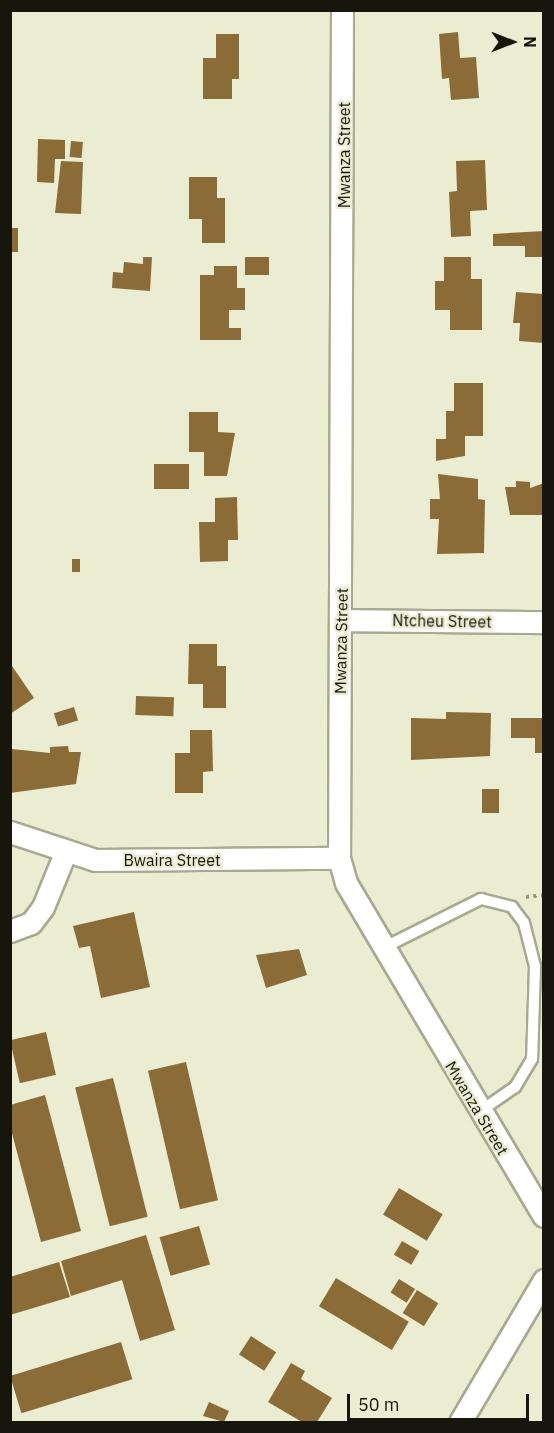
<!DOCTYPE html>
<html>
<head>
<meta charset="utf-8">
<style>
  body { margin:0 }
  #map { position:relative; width:554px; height:1433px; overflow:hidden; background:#eaedd1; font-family:"IBM Plex Sans",sans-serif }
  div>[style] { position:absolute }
  .building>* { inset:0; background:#8b6c37; transform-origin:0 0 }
  .path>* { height:4px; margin-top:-2px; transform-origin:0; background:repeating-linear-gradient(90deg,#969883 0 3px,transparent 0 7.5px) }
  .roads { filter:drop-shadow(2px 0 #a8aa90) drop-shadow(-2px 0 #a8aa90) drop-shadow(0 2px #a8aa90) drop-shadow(0 -2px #a8aa90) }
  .service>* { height:10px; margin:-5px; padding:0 5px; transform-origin:5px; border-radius:5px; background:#fff }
  .minor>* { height:21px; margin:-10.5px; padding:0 10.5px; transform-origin:10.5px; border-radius:10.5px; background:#fff }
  span { translate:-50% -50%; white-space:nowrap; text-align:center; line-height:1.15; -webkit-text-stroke:4.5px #eaedd1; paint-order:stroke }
  .street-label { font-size:16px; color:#16160c }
  .frame { position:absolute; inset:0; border:12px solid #16160c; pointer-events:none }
  .north { position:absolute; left:482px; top:12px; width:60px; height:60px; -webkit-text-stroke:4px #eaedd1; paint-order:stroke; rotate:90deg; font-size:16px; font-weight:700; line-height:24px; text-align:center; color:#16160c }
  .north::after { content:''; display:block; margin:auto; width:21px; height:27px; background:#16160c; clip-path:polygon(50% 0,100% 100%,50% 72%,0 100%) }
  .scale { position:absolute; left:347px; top:1394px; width:182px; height:27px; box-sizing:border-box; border:3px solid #16160c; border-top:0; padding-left:8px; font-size:18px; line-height:21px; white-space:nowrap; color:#16160c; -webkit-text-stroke:4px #eaedd1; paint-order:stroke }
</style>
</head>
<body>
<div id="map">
  <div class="building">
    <i style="clip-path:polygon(458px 32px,460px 58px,476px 57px,479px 98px,451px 100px,449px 78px,442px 79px,439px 34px)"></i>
    <i style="clip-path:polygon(216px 34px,239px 34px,239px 79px,232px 79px,232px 99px,203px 99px,203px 58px,216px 58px)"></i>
    <i style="clip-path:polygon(38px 139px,65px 140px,65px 159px,55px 159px,54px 183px,37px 182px)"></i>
    <i style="left:71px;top:141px;width:12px;height:16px;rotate:5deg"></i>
    <i style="clip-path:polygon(485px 160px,487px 210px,470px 211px,471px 236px,451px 237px,449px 192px,457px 191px,456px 161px)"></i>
    <i style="clip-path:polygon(61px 161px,83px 162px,81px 214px,55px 213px)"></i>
    <i style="clip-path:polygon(189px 177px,217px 177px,217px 198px,225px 198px,225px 243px,202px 243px,202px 219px,189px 219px)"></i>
    <i style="left:10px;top:228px;width:8px;height:24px"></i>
    <i style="clip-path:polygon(544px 231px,544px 257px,525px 257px,525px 246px,493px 246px,493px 234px)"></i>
    <i style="clip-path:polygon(143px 257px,152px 257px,150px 291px,112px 288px,113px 272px,123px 273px,124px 262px,143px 264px)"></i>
    <i style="left:245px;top:257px;width:24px;height:18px"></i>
    <i style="clip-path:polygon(444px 257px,471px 257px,471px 279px,482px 279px,482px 330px,450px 330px,450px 310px,435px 310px,435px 281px,444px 281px)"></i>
    <i style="clip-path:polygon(214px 266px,237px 266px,237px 288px,245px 288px,245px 310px,229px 310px,229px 328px,241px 328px,241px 340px,200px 340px,200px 275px,214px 275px)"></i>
    <i style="clip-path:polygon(516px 292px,544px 294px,544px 343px,519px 341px,520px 323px,513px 323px)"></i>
    <i style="clip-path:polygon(454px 383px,483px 383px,483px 436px,465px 436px,465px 456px,436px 461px,436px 439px,446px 439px,446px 411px,454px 411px)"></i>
    <i style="clip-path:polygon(189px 412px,218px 412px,218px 432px,235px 433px,227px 476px,204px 476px,204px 452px,189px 452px)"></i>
    <i style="left:154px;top:464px;width:35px;height:25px"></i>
    <i style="clip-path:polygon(438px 474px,478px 479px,478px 499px,485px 500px,484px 553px,437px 554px,439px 519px,430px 519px,430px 499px,440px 499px)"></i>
    <i style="clip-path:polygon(516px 481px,530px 482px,530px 488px,544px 483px,544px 515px,510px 515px,505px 487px,516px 487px)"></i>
    <i style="clip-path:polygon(237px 497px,238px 540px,228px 540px,228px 561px,200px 562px,199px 522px,215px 522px,215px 498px)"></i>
    <i style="left:72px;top:559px;width:8px;height:13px"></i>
    <i style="clip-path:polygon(189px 644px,217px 644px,217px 666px,226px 666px,226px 708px,203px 708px,203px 684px,188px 684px)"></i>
    <i style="clip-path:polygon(10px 663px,34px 698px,10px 714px)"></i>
    <i style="left:136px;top:696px;width:38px;height:19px;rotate:2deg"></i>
    <i style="left:74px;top:707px;width:14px;height:21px;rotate:73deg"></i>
    <i style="clip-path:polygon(446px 712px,491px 713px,490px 756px,411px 760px,411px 718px,446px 719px)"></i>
    <i style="clip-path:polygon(511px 718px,544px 718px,544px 753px,535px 753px,535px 738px,511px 738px)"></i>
    <i style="clip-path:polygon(190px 730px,212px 730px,213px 771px,203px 772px,203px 793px,175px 793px,175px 753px,190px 753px)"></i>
    <i style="clip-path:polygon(68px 746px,69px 752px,81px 752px,76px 784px,10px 793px,12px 749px,50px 753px,50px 747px)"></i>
    <i style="left:482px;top:789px;width:17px;height:24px"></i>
    <i style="clip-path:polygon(134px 912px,150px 987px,101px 998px,90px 946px,79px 948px,73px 926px)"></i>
    <i style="clip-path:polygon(299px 949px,307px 975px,266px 988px,256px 955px)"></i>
    <i style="left:46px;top:1032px;width:44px;height:37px;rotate:77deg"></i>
    <i style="left:186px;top:1062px;width:142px;height:39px;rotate:77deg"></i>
    <i style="left:113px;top:1078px;width:143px;height:39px;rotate:76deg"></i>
    <i style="clip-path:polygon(45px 1095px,81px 1231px,41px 1242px,10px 1126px,10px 1105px)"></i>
    <i style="left:399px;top:1188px;width:51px;height:31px;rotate:31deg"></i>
    <i style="left:199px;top:1226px;width:40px;height:41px;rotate:74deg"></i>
    <i style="clip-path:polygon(146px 1235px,175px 1330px,140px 1341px,122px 1280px,71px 1296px,61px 1261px)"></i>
    <i style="left:402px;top:1241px;width:20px;height:16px;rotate:30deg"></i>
    <i style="clip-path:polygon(59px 1262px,70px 1297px,10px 1315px,10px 1277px)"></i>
    <i style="left:336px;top:1278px;width:85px;height:33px;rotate:31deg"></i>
    <i style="left:399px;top:1279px;width:19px;height:16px;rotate:32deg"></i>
    <i style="left:417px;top:1290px;width:25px;height:27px;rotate:32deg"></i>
    <i style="left:251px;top:1336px;width:30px;height:22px;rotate:33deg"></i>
    <i style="left:121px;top:1342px;width:39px;height:116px;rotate:73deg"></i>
    <i style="clip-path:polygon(291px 1363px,305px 1371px,301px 1379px,332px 1398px,317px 1422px,302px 1422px,268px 1402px)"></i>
    <i style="clip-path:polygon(209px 1402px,229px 1411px,224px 1422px,203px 1416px)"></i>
  </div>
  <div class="path">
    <i style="left:526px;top:897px;width:18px;rotate:-6deg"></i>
  </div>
  <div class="roads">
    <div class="service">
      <i style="left:383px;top:948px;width:110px;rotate:-26.6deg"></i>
      <i style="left:481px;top:899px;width:32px;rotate:14deg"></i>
      <i style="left:512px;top:907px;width:20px;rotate:53deg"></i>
      <i style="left:524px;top:923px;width:44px;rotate:75.7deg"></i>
      <i style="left:535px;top:966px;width:93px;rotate:91.8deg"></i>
      <i style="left:532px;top:1059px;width:33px;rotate:121deg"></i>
      <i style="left:515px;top:1087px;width:44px;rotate:145.2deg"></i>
    </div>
    <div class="minor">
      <i style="left:342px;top:10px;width:848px;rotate:90.2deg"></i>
      <i style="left:339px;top:858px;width:26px;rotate:74deg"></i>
      <i style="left:346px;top:883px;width:387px;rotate:59.3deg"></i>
      <i style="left:341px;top:620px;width:203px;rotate:0.6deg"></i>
      <i style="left:10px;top:832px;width:89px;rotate:18.2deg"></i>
      <i style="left:95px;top:860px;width:244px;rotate:-0.5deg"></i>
      <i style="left:10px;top:931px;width:22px;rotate:-21deg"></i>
      <i style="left:31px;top:923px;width:20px;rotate:-53deg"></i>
      <i style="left:43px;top:907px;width:58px;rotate:-67.8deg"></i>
      <i style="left:460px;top:1422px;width:165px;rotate:-59.4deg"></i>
    </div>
  </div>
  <div class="street-label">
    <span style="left:344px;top:155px;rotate:-90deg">Mwanza Street</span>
    <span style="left:442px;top:621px;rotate:1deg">Ntcheu Street</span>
    <span style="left:341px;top:641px;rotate:-89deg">Mwanza Street</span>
    <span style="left:172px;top:860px">Bwaira Street</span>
    <span style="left:477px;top:1108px;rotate:59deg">Mwanza Street</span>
  </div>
  <div class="frame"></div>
  <div class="north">N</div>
  <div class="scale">50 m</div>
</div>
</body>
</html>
